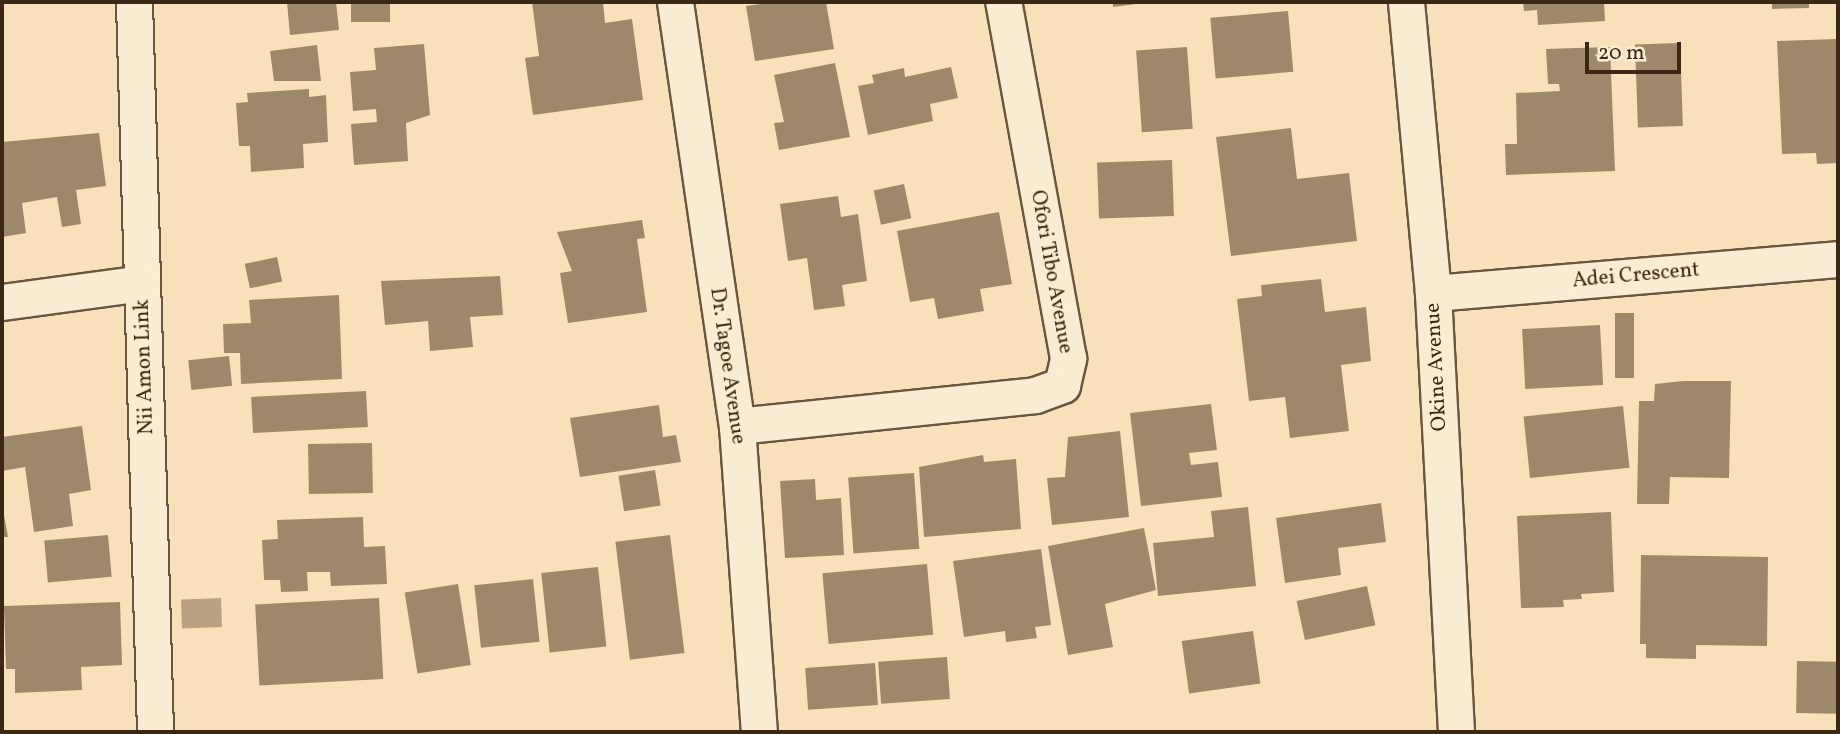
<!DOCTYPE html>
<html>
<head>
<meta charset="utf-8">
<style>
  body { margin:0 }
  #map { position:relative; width:1840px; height:734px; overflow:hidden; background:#f8e1ba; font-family:Vollkorn,serif }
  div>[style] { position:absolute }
  .water>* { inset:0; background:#b8a282; transform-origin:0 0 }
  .building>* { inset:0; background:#9d886a; transform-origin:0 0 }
  .roads { filter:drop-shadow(2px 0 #6a563e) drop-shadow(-2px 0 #6a563e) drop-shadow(0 2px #6a563e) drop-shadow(0 -2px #6a563e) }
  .street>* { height:35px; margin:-17.5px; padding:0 17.5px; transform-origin:17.5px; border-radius:17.5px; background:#faecd2 }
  span { translate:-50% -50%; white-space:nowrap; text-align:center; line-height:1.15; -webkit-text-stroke:5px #faecd2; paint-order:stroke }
  .street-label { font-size:21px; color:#3b2814 }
  .frame { position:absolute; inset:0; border:4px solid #3b2814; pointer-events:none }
  .scale { position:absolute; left:1585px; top:42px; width:96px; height:32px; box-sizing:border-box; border:4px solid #3b2814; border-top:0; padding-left:9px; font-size:21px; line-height:24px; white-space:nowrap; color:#3b2814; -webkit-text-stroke:5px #faecd2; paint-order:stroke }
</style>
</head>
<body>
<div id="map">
  <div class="water">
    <i style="left:221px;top:598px;width:29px;height:40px;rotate:88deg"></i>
  </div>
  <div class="building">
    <i style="clip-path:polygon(287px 2px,336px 2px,339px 30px,290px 35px)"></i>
    <i style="left:351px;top:2px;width:39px;height:20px"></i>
    <i style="clip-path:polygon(532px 2px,603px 2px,605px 23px,632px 19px,643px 100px,533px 115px,525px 58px,539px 56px)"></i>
    <i style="clip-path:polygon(774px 2px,826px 2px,834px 49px,755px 61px,746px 6px)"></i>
    <i style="clip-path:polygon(1113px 2px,1144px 2px,1144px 3px,1113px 7px)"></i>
    <i style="clip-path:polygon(1523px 2px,1604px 2px,1605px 21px,1538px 25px,1537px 10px,1524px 11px)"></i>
    <i style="clip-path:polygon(1772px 2px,1809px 2px,1809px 8px,1772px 9px)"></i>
    <i style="left:1288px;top:11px;width:61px;height:78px;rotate:85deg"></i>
    <i style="clip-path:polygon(1836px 39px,1838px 163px,1817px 164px,1816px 153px,1782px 154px,1777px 41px)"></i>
    <i style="left:1680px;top:43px;width:83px;height:45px;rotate:88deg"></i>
    <i style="clip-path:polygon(424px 44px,430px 115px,406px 123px,408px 161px,354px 165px,351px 124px,377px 122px,376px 109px,353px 111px,350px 72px,376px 70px,374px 48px)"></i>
    <i style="clip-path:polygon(317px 45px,321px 81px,274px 81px,270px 51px)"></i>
    <i style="left:1187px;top:47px;width:82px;height:51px;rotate:86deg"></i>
    <i style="clip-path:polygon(1610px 47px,1615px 171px,1506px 175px,1505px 144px,1517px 144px,1516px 93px,1560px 91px,1559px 84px,1548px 84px,1546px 49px)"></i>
    <i style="clip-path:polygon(835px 63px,850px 137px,779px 150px,774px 123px,784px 122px,774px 75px)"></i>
    <i style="clip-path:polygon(951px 67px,958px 98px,930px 104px,933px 121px,868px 135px,858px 86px,874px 83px,872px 75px,904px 68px,905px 77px)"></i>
    <i style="clip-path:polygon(309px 89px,309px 97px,326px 95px,328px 142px,303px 144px,304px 168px,251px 172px,250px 146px,239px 146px,236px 103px,248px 102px,247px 93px)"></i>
    <i style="clip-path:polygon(1291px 128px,1297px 179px,1349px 173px,1357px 241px,1231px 256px,1216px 137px)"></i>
    <i style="clip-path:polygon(99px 133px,106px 186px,76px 190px,81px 224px,62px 227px,57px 197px,22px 203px,26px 233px,2px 237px,2px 142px)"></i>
    <i style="left:1172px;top:160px;width:56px;height:75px;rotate:88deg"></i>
    <i style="left:904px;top:184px;width:35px;height:31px;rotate:78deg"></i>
    <i style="clip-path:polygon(838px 196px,841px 217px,858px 214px,867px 281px,842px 285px,845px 306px,814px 310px,807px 258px,788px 261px,780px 204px)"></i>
    <i style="clip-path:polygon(999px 212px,1012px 284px,980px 289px,984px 311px,938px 319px,934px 298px,910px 302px,897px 231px)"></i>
    <i style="clip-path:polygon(642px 220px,645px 238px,637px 239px,647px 312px,568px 323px,560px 273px,572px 271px,557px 232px)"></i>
    <i style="left:277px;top:257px;width:25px;height:33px;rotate:78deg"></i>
    <i style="clip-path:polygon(500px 276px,503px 315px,470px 317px,473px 347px,430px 351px,428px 321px,385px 325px,381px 281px)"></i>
    <i style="clip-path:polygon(1321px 279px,1325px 312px,1366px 307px,1371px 361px,1341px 365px,1349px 431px,1290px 438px,1285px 397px,1249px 401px,1237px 299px,1262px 296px,1261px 285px)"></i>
    <i style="clip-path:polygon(339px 295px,342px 379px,241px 384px,240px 353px,224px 353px,223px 324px,251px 323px,249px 300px)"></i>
    <i style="left:1615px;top:313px;width:19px;height:65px"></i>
    <i style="left:1600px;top:325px;width:60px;height:78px;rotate:87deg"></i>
    <i style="left:229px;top:356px;width:30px;height:41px;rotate:84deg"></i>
    <i style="clip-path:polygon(1683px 381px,1731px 381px,1729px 478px,1670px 477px,1669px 504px,1637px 504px,1639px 401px,1654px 401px,1655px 384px)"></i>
    <i style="left:366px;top:391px;width:36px;height:115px;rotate:87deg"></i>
    <i style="clip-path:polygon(1211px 404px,1217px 450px,1189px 453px,1191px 465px,1218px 462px,1222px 497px,1141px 506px,1130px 413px)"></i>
    <i style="clip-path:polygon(659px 405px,663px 437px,676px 435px,681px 462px,580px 477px,570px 418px)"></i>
    <i style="left:1623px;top:406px;width:62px;height:100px;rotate:84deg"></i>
    <i style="clip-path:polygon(82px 426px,91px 490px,69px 494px,73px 526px,34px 532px,25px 467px,2px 471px,2px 437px)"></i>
    <i style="clip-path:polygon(1120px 431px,1129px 517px,1052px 525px,1047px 478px,1065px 477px,1068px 437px)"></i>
    <i style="left:372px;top:443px;width:50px;height:64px;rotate:89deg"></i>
    <i style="clip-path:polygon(983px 455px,984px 462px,1016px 459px,1021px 529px,924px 537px,919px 467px)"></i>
    <i style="left:655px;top:470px;width:36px;height:37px;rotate:81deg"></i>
    <i style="left:914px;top:473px;width:76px;height:66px;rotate:86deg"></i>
    <i style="clip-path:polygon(815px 479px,816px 500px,841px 498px,844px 555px,785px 558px,780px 481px)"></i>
    <i style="clip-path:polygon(1381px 503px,1386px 542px,1338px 548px,1341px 575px,1285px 583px,1276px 518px)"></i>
    <i style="clip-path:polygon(2px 504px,8px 537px,2px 537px)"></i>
    <i style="clip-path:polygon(1248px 507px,1256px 586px,1158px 596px,1153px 543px,1214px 537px,1211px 511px)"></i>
    <i style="clip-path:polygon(1611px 512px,1614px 592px,1581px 594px,1582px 599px,1563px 600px,1564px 607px,1521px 608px,1517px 516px)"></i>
    <i style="clip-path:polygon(363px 517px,364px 547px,385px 546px,387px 584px,331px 586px,330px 572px,307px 572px,308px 591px,281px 592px,280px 580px,264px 580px,262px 540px,278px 539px,277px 520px)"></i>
    <i style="clip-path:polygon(1144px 528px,1156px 590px,1105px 604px,1113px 647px,1068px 655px,1048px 546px)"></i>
    <i style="left:108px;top:535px;width:42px;height:64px;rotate:85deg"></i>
    <i style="left:670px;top:535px;width:119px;height:55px;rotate:83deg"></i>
    <i style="clip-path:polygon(1041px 549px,1051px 625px,1035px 627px,1037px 638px,1006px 642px,1005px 631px,964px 637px,953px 561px)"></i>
    <i style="clip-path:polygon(1641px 555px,1768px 557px,1767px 646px,1696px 645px,1696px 659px,1646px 658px,1646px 644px,1640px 644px)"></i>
    <i style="left:927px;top:564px;width:71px;height:105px;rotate:85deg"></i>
    <i style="left:598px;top:567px;width:80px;height:57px;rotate:84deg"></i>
    <i style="left:533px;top:579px;width:63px;height:59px;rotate:84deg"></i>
    <i style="left:458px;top:584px;width:82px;height:54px;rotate:81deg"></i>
    <i style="left:1367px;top:586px;width:40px;height:72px;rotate:78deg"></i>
    <i style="left:379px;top:598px;width:81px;height:124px;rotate:87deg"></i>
    <i style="clip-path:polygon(120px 602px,122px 665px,81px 667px,82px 690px,15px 693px,15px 669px,6px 669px,4px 606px)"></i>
    <i style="left:1253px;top:631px;width:53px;height:72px;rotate:82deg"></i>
    <i style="left:947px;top:657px;width:42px;height:69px;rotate:86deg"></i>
    <i style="left:1797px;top:661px;width:41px;height:52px;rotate:1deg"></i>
    <i style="left:875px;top:663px;width:42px;height:70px;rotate:86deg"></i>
  </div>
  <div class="roads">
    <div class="street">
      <i style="left:134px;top:2px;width:730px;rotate:88.35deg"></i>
      <i style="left:675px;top:2px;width:429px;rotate:81.7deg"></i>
      <i style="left:737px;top:426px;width:307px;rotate:85.9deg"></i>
      <i style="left:1406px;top:2px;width:292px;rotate:84.7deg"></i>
      <i style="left:1433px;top:293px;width:440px;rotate:87deg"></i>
      <i style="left:1433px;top:293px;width:406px;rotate:-4.8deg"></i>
      <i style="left:2px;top:302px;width:141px;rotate:-7.7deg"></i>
      <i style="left:737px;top:426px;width:300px;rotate:-5.9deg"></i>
      <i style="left:1035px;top:395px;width:29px;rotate:-20deg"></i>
      <i style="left:1062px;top:385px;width:28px;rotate:-77deg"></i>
      <i style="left:1068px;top:358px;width:362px;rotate:-100.3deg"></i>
    </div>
  </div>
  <div class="street-label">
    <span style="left:1051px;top:272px;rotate:80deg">Ofori Tibo Avenue</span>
    <span style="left:1636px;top:276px;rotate:-5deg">Adei Crescent</span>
    <span style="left:727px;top:366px;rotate:82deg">Dr. Tagoe Avenue</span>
    <span style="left:145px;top:367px;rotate:-92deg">Nii Amon Link</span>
    <span style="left:1437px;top:367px;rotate:-93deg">Okine Avenue</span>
  </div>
  <div class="frame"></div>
  <div class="scale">20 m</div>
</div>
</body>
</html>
